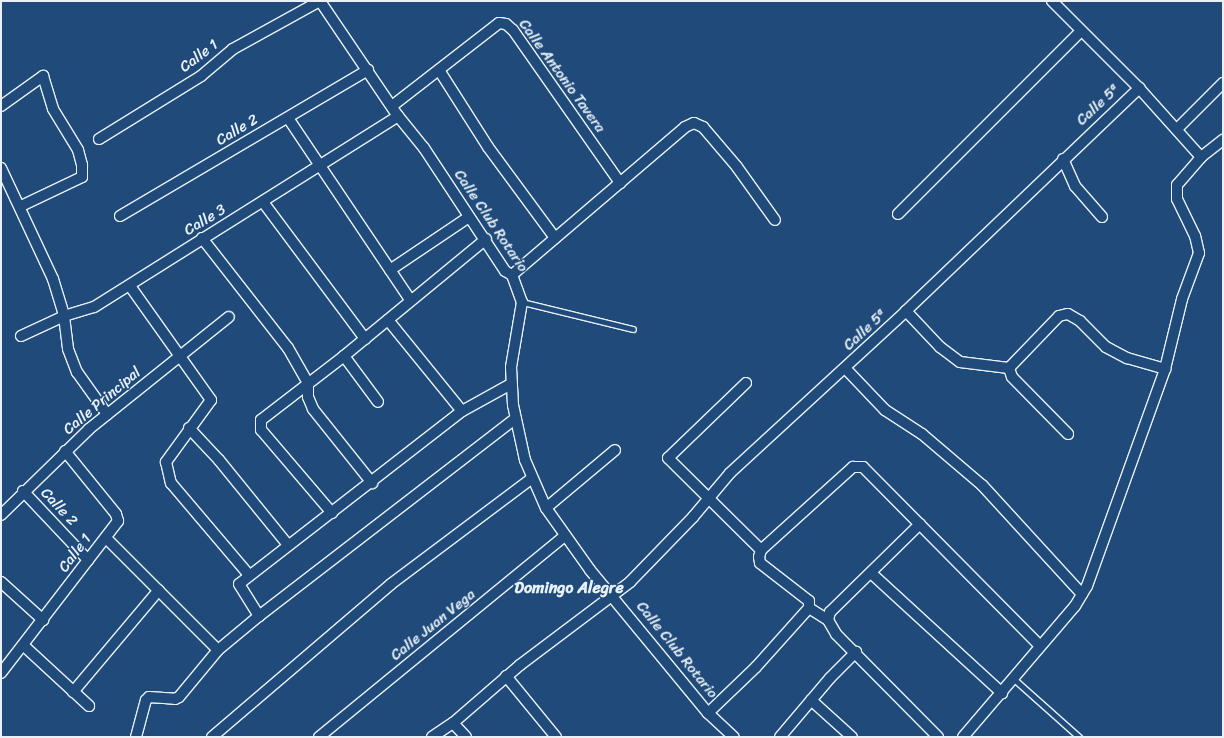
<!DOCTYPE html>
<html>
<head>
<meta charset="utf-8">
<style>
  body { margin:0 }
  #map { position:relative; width:1224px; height:738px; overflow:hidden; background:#1f4a7a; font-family:Sriracha,sans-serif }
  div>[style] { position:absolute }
  .roads { filter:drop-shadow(1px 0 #e8f1f8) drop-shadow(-1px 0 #e8f1f8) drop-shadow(0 1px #e8f1f8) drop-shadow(0 -1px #e8f1f8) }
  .lane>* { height:5px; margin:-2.5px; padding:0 2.5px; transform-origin:2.5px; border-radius:2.5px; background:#1f4a7a }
  .street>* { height:10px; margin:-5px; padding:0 5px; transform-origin:5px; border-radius:5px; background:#1f4a7a }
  span { translate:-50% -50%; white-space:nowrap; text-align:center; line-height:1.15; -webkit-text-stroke:3px #1f4a7a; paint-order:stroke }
  .street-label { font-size:15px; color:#e8f1f8 }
  .neighbourhood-label { font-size:16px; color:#e8f1f8; font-weight:700 }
  .frame { position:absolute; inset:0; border:2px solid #e8f1f8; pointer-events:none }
</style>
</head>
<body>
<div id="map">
  <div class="roads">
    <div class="lane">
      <i style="left:522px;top:302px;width:114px;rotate:13.7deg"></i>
      <i style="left:1015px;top:680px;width:86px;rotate:41.7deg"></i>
    </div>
    <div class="street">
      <i style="left:320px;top:1px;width:139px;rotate:55.9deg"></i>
      <i style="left:398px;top:116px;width:41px;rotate:50.9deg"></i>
      <i style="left:424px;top:148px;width:147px;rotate:56.6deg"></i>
      <i style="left:505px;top:271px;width:8px;rotate:30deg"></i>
      <i style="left:512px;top:275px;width:29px;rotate:70deg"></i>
      <i style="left:522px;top:302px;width:66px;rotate:99.6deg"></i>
      <i style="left:511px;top:367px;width:38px;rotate:87deg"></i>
      <i style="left:513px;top:405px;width:56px;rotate:77.7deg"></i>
      <i style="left:525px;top:460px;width:52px;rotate:66.4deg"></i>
      <i style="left:546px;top:508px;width:76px;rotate:54.6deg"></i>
      <i style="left:590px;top:570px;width:185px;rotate:50.5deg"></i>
      <i style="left:708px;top:713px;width:35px;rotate:43deg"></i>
      <i style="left:1052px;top:1px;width:123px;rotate:45deg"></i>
      <i style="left:1139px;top:88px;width:93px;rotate:48.1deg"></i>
      <i style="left:439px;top:70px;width:91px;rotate:57.5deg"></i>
      <i style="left:488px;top:147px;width:113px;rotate:53.6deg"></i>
      <i style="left:1px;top:106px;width:52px;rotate:-35.5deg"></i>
      <i style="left:43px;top:76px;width:34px;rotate:73deg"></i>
      <i style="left:53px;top:109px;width:48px;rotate:58.6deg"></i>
      <i style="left:78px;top:150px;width:16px;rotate:75deg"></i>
      <i style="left:82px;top:165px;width:12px;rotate:90deg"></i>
      <i style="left:82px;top:177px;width:68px;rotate:154.6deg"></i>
      <i style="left:392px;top:106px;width:135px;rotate:-37.8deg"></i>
      <i style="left:499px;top:23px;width:7px;rotate:8deg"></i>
      <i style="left:506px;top:24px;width:9px;rotate:41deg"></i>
      <i style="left:513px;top:30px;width:187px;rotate:55deg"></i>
      <i style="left:288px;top:118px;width:220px;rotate:56.1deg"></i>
      <i style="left:1177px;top:129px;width:65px;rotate:-45deg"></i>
      <i style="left:99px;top:139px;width:120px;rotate:-31.7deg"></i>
      <i style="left:201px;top:76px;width:42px;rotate:-40.2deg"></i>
      <i style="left:233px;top:49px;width:99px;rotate:-28.9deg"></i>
      <i style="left:1063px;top:159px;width:30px;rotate:66deg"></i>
      <i style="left:1075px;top:186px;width:41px;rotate:48.9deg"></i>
      <i style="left:1px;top:168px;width:123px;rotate:64.9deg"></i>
      <i style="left:53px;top:279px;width:39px;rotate:73deg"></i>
      <i style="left:64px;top:316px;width:33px;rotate:83deg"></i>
      <i style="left:68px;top:349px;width:25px;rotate:69deg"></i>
      <i style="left:77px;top:372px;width:52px;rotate:54.5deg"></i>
      <i style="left:263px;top:202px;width:171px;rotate:53.3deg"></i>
      <i style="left:898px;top:214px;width:259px;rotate:-45deg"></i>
      <i style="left:120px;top:216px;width:288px;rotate:-30.5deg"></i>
      <i style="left:202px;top:238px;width:140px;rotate:52deg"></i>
      <i style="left:288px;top:348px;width:40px;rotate:60.3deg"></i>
      <i style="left:308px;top:383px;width:14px;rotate:90deg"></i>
      <i style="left:308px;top:397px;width:13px;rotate:67deg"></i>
      <i style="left:313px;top:409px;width:95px;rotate:51.4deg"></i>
      <i style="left:390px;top:270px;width:95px;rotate:-33.9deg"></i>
      <i style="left:512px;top:275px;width:228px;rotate:-40.5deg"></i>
      <i style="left:685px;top:127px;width:10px;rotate:-24deg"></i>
      <i style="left:694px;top:123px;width:10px;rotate:24deg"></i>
      <i style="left:703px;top:127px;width:52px;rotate:49.6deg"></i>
      <i style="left:737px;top:167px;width:65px;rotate:54.4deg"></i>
      <i style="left:130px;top:286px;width:140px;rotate:54.6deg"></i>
      <i style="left:211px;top:400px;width:77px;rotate:126deg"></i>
      <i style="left:166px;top:462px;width:22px;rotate:77deg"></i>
      <i style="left:171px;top:483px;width:121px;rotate:49.7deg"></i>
      <i style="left:906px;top:311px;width:50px;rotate:46.6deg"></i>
      <i style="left:940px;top:347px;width:25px;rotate:37deg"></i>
      <i style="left:960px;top:362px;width:49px;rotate:7deg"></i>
      <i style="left:388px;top:320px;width:117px;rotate:50.9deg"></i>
      <i style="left:21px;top:336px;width:47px;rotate:-24.9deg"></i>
      <i style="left:64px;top:316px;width:31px;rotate:-17deg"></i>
      <i style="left:94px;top:307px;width:359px;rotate:-32.1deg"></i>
      <i style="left:344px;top:356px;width:57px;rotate:53.5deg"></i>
      <i style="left:845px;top:368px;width:58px;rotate:46.4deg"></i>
      <i style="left:885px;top:410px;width:44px;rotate:33deg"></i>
      <i style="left:922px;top:434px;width:79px;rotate:40.4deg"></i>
      <i style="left:982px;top:485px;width:148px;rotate:47.5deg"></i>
      <i style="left:1009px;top:368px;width:72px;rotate:-46.1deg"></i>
      <i style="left:1059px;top:316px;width:9px;rotate:-13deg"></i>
      <i style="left:1068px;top:314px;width:14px;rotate:30deg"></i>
      <i style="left:1080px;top:321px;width:37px;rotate:45deg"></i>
      <i style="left:1106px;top:347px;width:24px;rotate:28deg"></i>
      <i style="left:1127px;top:358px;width:40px;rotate:16deg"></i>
      <i style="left:1009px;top:368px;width:9px;rotate:72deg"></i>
      <i style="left:1012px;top:377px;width:80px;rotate:45.5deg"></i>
      <i style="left:746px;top:383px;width:108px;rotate:136.1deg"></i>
      <i style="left:668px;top:458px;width:131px;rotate:44.7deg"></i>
      <i style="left:511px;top:384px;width:56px;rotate:151.1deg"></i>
      <i style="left:462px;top:411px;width:282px;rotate:142.2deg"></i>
      <i style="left:239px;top:584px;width:38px;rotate:58deg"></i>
      <i style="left:259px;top:616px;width:324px;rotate:-37.6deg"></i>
      <i style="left:189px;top:428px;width:44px;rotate:46.8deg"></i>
      <i style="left:219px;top:460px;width:109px;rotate:50.9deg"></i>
      <i style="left:23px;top:491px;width:95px;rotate:46.7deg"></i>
      <i style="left:546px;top:508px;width:90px;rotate:-40deg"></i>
      <i style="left:332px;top:513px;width:109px;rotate:-130.5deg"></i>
      <i style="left:261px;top:430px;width:10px;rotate:-90deg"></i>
      <i style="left:261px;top:420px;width:105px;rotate:-37.6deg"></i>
      <i style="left:344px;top:356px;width:184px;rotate:-39.5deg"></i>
      <i style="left:1px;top:515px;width:123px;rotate:-44.3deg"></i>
      <i style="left:89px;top:429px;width:179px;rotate:-38.7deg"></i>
      <i style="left:920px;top:524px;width:126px;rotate:135.6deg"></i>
      <i style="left:830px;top:612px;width:8px;rotate:104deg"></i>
      <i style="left:828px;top:620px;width:16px;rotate:60deg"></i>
      <i style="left:836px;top:634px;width:145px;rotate:45.3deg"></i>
      <i style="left:106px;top:538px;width:158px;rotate:45deg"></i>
      <i style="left:871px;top:573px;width:178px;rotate:42.5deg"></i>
      <i style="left:1px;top:582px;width:57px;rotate:42.1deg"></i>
      <i style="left:809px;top:608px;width:22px;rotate:32deg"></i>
      <i style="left:23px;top:645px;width:90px;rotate:42.7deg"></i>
      <i style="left:1px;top:673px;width:192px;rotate:-52.4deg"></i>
      <i style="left:118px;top:521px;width:7px;rotate:-106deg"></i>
      <i style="left:116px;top:514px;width:81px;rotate:-129deg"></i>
      <i style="left:506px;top:676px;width:79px;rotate:50.7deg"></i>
      <i style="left:73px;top:692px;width:133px;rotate:-49.9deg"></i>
      <i style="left:811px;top:700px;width:55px;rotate:42.1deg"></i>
      <i style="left:708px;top:713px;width:66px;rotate:-43.8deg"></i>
      <i style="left:756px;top:667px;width:79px;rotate:-48.1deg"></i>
      <i style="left:809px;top:608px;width:7px;rotate:-90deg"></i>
      <i style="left:809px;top:601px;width:62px;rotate:-142.2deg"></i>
      <i style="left:760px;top:563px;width:6px;rotate:-99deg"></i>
      <i style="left:759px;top:557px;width:7px;rotate:-74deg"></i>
      <i style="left:761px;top:550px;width:124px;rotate:-42.1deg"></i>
      <i style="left:853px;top:467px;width:10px"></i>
      <i style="left:863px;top:467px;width:252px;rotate:45.3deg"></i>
      <i style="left:453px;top:723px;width:19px;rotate:47deg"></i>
      <i style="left:136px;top:737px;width:38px;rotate:-75deg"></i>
      <i style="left:146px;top:700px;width:4px;rotate:-45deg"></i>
      <i style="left:149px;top:697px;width:26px;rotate:4deg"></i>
      <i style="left:175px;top:699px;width:4px;rotate:-27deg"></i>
      <i style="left:179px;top:697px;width:61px;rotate:-50.3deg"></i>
      <i style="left:218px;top:650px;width:53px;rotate:-39.7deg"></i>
      <i style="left:212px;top:737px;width:235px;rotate:-40.5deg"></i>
      <i style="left:391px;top:584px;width:175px;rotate:-36.9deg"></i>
      <i style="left:319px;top:737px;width:318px;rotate:-39.3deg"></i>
      <i style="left:432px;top:737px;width:25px;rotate:-34deg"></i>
      <i style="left:453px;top:723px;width:89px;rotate:-40.9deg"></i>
      <i style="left:520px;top:665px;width:138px;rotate:-37deg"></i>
      <i style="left:630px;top:582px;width:91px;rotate:-45.9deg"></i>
      <i style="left:693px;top:517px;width:57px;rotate:-49.9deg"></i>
      <i style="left:730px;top:473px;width:239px;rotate:-42.6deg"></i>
      <i style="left:906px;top:311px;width:323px;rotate:-43.7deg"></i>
      <i style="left:780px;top:737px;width:77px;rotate:-49.7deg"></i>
      <i style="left:830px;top:678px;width:37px;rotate:-45deg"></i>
      <i style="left:963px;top:737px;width:172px;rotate:-49.5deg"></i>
      <i style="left:1075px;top:606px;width:23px;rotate:-59deg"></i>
      <i style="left:1087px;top:586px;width:231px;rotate:-70.2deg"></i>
      <i style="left:1165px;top:369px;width:72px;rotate:-76.3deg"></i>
      <i style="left:1182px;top:299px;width:49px;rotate:-69.7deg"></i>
      <i style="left:1199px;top:253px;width:17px;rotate:-103deg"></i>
      <i style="left:1195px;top:236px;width:41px;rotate:-115.9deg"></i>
      <i style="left:1177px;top:199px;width:14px;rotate:-90deg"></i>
      <i style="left:1177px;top:185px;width:37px;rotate:-49deg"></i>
      <i style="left:1201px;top:157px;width:28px;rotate:-38deg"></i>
    </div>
  </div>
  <div class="street-label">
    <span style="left:199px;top:56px;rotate:-37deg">Calle 1</span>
    <span style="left:562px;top:76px;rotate:54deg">Calle Antonio Tavera</span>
    <span style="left:1098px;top:105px;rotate:-43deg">Calle 5ª</span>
    <span style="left:237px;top:130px;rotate:-31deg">Calle 2</span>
    <span style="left:205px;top:220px;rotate:-31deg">Calle 3</span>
    <span style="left:491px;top:221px;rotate:56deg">Calle Club Rotario</span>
    <span style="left:865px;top:330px;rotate:-43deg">Calle 5ª</span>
    <span style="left:102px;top:401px;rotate:-40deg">Calle Principal</span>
    <span style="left:59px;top:507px;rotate:47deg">Calle 2</span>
    <span style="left:75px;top:553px;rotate:-53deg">Calle 1</span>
    <span style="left:433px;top:625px;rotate:-39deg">Calle Juan Vega</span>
    <span style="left:677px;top:650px;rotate:51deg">Calle Club Rotario</span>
  </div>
  <div class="neighbourhood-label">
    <span style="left:569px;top:588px">Domingo Alegre</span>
  </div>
  <div class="frame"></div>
</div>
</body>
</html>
